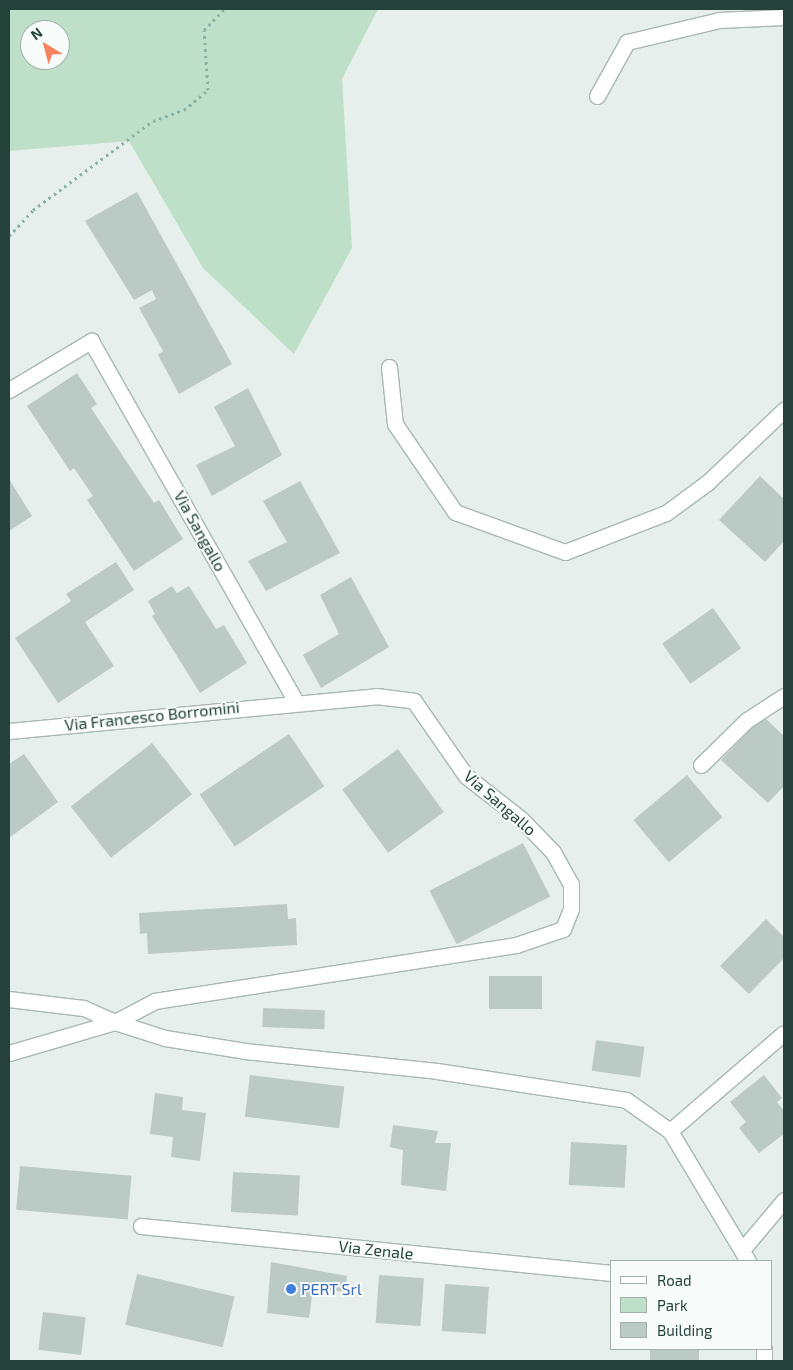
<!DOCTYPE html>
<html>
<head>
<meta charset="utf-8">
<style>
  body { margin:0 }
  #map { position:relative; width:793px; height:1370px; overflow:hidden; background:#e6efeb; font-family:"Exo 2",sans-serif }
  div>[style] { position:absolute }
  .green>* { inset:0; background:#bfe0c8 }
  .building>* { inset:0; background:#bbcac4; transform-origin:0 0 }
  .path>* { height:3px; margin-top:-1.5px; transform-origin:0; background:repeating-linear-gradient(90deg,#86b3a5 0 2.5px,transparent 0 6.5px) }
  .roads { filter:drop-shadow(1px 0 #a8b8b2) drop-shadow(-1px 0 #a8b8b2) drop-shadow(0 1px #a8b8b2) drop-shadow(0 -1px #a8b8b2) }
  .street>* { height:15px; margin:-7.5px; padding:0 7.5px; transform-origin:7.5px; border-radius:7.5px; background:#fff }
  .dots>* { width:14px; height:14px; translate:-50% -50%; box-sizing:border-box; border:2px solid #f7fbf9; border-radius:50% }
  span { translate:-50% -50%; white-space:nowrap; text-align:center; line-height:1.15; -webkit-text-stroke:4px #f7fbf9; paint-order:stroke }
  .street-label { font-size:16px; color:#24423a }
  .shop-label { font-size:16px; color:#366cbe }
  .left { translate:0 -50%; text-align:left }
  .frame { position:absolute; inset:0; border:10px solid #24423a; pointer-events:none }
  .legend { position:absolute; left:610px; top:1260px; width:162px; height:90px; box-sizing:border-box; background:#f7fbf9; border:1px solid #a3b1ad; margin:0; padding:6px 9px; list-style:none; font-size:15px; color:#24423a }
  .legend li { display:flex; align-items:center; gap:10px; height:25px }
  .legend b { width:25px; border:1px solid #a3b1ad }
  .north { position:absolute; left:20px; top:20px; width:50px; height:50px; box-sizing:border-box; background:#f7fbf9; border:1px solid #a3b1ad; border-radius:50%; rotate:323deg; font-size:14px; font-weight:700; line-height:20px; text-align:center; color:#24423a }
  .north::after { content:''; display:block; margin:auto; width:18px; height:22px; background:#f4845f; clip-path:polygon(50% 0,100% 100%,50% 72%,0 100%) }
</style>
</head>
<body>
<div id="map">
  <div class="green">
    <i style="clip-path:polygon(evenodd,9px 9px,378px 9px,342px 79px,352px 248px,294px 354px,203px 268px,129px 141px,9px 151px,9px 9px,30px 30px,60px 30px,60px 60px,30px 60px,30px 30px)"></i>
  </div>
  <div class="building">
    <i style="clip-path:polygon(137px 192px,232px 364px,179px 394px,158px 355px,163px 351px,139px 308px,156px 299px,152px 290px,134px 300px,85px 221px)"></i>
    <i style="clip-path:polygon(77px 373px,97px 404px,91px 408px,154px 503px,159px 500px,183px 539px,134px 571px,87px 500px,93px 496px,74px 468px,70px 471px,27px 406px)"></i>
    <i style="clip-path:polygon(248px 388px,282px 455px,212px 496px,196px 465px,235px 446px,214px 407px)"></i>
    <i style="clip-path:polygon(760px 476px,784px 499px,784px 541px,765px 562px,719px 520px)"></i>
    <i style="clip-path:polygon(9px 479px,32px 516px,9px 531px)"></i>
    <i style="clip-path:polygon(300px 481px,340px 553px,266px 591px,248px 561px,287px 542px,263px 501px)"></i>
    <i style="clip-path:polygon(116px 562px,134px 590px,85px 622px,114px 666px,58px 703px,15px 638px,71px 601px,66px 594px)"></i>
    <i style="clip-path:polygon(351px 577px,389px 647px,321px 688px,303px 655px,339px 634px,320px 595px)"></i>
    <i style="clip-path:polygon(172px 586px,177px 593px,189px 586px,216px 629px,224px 625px,247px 663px,200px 693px,152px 616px,155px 614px,148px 601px)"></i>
    <i style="left:713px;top:608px;width:49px;height:62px;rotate:55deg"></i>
    <i style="clip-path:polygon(763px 716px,784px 736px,784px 786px,768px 803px,721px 760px)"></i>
    <i style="left:289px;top:734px;width:63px;height:108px;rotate:56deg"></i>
    <i style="left:152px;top:743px;width:65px;height:103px;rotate:52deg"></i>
    <i style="left:398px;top:749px;width:78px;height:69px;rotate:54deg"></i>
    <i style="clip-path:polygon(24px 754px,58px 802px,9px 838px,9px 764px)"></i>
    <i style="left:687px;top:775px;width:55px;height:70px;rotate:50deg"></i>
    <i style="left:523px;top:843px;width:60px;height:105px;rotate:63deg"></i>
    <i style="clip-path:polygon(287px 904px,288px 919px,296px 918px,297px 945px,148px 954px,147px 933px,140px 934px,139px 913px)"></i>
    <i style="clip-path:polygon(766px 919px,784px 937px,784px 958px,749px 994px,720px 966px)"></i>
    <i style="left:489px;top:976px;width:53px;height:33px"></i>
    <i style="left:263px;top:1008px;width:62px;height:19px;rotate:2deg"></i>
    <i style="left:596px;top:1040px;width:49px;height:31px;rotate:8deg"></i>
    <i style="left:250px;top:1075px;width:95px;height:42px;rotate:7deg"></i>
    <i style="clip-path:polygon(764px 1075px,782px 1098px,777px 1102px,784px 1111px,784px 1134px,759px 1153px,739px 1128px,746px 1122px,730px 1102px)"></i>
    <i style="clip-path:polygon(155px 1093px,183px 1097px,182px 1110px,206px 1113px,200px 1161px,171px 1157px,173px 1137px,150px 1134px)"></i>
    <i style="clip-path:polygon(393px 1125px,438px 1131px,435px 1143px,451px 1143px,446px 1191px,401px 1185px,403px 1150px,390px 1147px)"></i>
    <i style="left:571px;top:1142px;width:56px;height:43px;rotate:3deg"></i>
    <i style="left:20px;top:1166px;width:112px;height:44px;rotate:5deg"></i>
    <i style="left:233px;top:1172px;width:67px;height:40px;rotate:3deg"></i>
    <i style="clip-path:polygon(271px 1262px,347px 1276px,345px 1292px,313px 1288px,309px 1318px,267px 1313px)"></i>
    <i style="left:137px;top:1274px;width:100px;height:52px;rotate:13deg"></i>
    <i style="left:379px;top:1275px;width:45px;height:48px;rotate:4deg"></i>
    <i style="left:445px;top:1284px;width:44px;height:47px;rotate:4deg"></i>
    <i style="left:43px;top:1312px;width:43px;height:38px;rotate:7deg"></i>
    <i style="left:650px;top:1349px;width:49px;height:12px"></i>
  </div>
  <div class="path">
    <i style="left:9px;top:236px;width:35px;rotate:-47deg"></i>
    <i style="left:33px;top:210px;width:149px;rotate:-36.6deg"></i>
    <i style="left:153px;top:121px;width:33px;rotate:-20deg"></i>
    <i style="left:184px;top:110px;width:31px;rotate:-40deg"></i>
    <i style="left:208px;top:90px;width:60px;rotate:-93.8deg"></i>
    <i style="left:204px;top:30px;width:29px;rotate:-46deg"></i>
  </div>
  <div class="roads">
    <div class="street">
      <i style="left:597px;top:96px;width:62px;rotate:-60.9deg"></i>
      <i style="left:627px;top:42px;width:95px;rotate:-13.4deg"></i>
      <i style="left:719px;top:20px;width:65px;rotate:-2.6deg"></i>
      <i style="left:389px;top:367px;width:57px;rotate:84deg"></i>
      <i style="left:395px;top:424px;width:107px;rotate:55.7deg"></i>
      <i style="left:455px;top:512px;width:117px;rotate:20deg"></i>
      <i style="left:565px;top:552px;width:108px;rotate:-21.1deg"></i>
      <i style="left:666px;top:513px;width:52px;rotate:-36.4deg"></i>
      <i style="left:708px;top:482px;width:105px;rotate:-43.5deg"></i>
      <i style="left:9px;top:390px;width:96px;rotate:-30.9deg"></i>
      <i style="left:91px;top:341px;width:415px;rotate:60.4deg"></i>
      <i style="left:9px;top:731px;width:369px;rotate:-5.4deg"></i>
      <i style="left:376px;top:696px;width:38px;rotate:7deg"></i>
      <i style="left:414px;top:701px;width:91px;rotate:55.3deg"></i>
      <i style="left:466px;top:776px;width:70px;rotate:38deg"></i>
      <i style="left:521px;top:819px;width:46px;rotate:45.9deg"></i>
      <i style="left:553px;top:852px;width:37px;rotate:61deg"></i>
      <i style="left:571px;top:884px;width:25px;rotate:90deg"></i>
      <i style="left:571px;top:909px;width:22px;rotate:112deg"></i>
      <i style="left:563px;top:929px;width:50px;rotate:161.2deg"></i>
      <i style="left:516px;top:945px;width:365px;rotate:171.2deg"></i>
      <i style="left:155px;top:1001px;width:45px;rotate:152.3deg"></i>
      <i style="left:115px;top:1022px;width:35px;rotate:-156deg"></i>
      <i style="left:83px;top:1008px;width:75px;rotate:-173.1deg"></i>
      <i style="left:701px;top:765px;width:64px;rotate:-44.4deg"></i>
      <i style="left:747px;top:720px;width:44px;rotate:-33deg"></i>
      <i style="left:9px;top:1053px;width:110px;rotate:-16.3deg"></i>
      <i style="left:115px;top:1022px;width:52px;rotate:17.7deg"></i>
      <i style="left:165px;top:1038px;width:81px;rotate:9.2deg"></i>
      <i style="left:245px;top:1051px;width:193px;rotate:5.9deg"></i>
      <i style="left:437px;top:1071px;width:191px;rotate:8.7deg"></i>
      <i style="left:626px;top:1100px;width:54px;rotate:35.2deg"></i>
      <i style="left:670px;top:1131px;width:152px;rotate:59deg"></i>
      <i style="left:670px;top:1131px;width:150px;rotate:-40.7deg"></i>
      <i style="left:141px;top:1226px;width:473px;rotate:5.7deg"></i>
      <i style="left:742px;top:1250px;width:65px;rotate:-50deg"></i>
      <i style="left:764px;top:1361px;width:12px;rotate:-90deg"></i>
    </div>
  </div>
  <div class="dots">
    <i style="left:291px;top:1289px;background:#3f7fe0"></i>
  </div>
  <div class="street-label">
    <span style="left:200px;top:531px;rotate:61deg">Via Sangallo</span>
    <span style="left:152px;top:716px;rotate:-6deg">Via Francesco Borromini</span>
    <span style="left:500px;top:803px;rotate:41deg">Via Sangallo</span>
    <span style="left:376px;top:1250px;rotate:6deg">Via Zenale</span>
  </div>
  <div class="shop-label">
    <span class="left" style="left:301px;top:1289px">PERT Srl</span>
  </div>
  <div class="frame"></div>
  <ul class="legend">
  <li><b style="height:6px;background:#fff"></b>Road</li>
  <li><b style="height:14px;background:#bfe0c8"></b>Park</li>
  <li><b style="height:14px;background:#bbcac4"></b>Building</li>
  </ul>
  <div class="north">N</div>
</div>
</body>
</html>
